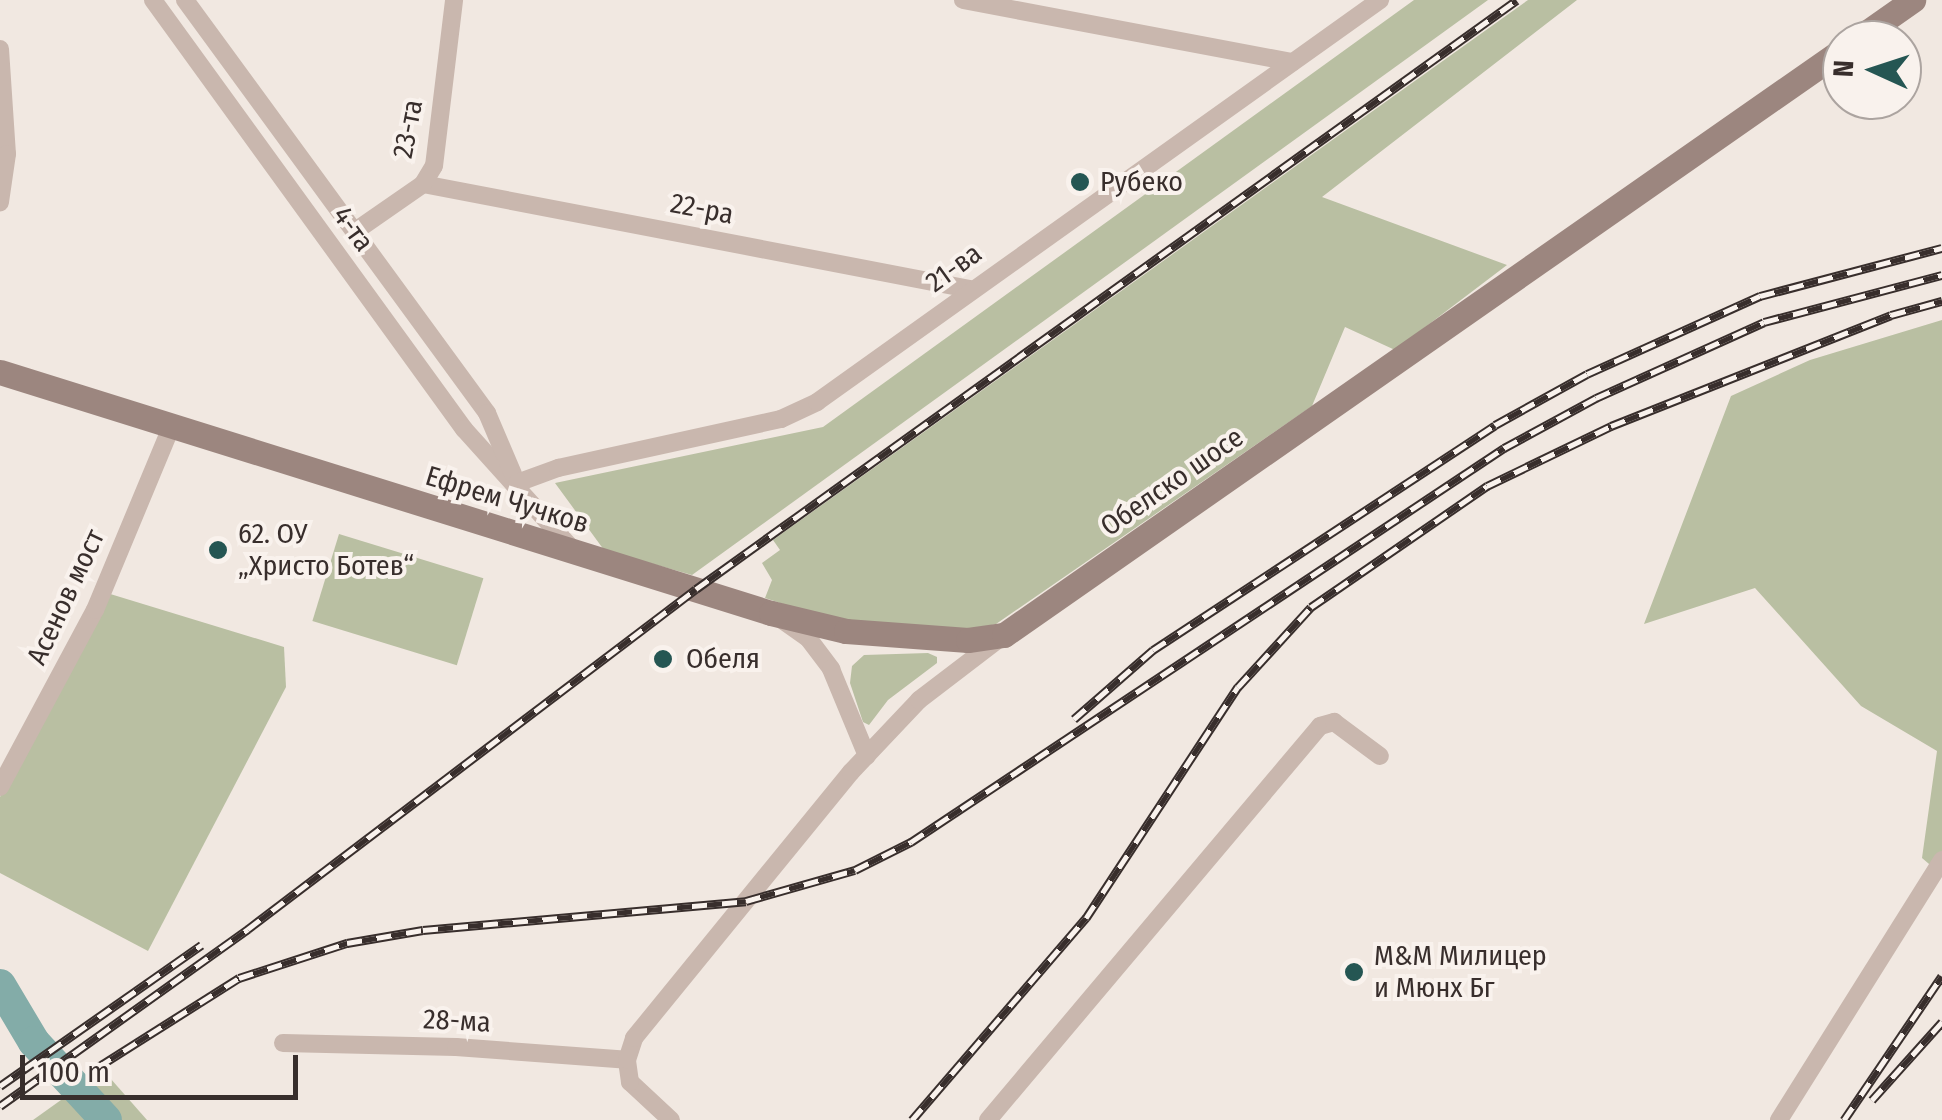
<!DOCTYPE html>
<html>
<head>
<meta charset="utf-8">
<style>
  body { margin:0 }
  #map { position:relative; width:1942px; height:1120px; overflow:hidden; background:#f1e8e1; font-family:"Fira Sans Condensed",sans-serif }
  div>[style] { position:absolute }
  .green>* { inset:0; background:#b9bfa2; transform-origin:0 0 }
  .river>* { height:32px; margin:-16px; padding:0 16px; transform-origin:16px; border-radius:16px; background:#83aca8 }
  .street>* { height:18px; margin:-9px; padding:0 9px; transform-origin:9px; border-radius:9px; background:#c9b7ae }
  .secondary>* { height:25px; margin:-12.5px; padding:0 12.5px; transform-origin:12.5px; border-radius:12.5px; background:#9c867f }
  .rail>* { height:9px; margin-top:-4.5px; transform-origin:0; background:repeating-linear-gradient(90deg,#f9f2ed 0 15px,#382e2c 0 30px); box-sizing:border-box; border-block:2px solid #382e2c }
  .dots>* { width:28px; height:28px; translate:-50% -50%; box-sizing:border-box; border:5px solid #f9f2ed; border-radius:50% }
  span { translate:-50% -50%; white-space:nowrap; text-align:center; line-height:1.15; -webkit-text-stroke:8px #f9f2ed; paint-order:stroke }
  .street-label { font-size:28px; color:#382e2c }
  .poi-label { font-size:28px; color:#382e2c }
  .left { translate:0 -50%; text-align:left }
  .north { position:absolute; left:1822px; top:20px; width:100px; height:100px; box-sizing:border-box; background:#f9f2ed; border:2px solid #aca4a0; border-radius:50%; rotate:273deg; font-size:28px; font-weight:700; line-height:40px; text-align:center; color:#382e2c }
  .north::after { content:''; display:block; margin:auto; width:35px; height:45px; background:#255653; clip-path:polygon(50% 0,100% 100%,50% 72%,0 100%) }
  .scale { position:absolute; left:20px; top:1055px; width:278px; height:45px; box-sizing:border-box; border:5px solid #382e2c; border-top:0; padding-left:12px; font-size:30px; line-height:35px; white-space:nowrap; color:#382e2c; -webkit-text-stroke:8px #f9f2ed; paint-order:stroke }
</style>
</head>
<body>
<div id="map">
  <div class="green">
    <i style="clip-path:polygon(1414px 0,1488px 0,692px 575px,604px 550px,555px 483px,823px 427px)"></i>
    <i style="clip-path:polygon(1528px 0,1577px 0,1322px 197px,1507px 265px,1395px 350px,1345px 327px,1312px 406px,996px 624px,959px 632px,828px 619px,765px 598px,772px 580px,762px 563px,780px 550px,773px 540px)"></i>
    <i style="clip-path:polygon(1942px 320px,1942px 875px,1922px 858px,1937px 751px,1861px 706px,1755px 588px,1644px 624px,1731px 396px,1810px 360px)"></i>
    <i style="left:339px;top:534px;width:151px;height:91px;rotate:17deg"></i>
    <i style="clip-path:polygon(107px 593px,284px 647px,286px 687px,148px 951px,0 873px,0 797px)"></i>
    <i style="clip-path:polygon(928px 653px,937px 657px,937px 663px,888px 700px,869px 725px,863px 722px,850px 683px,852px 666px,864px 655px)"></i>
    <i style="clip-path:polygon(103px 1070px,147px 1120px,33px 1120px)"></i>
  </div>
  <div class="river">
    <i style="left:0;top:985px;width:66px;rotate:59.2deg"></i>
    <i style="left:34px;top:1042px;width:106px;rotate:47.3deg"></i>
  </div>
  <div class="street">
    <i style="left:153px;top:0;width:530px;rotate:54.06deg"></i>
    <i style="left:464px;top:429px;width:161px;rotate:48deg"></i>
    <i style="left:185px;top:0;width:512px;rotate:53.82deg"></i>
    <i style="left:487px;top:413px;width:66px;rotate:66.9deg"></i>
    <i style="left:963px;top:0;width:335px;rotate:10.7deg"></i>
    <i style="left:0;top:49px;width:105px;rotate:86.2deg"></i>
    <i style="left:7px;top:154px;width:49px;rotate:98.3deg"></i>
    <i style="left:423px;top:184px;width:557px;rotate:10.87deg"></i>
    <i style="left:354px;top:232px;width:84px;rotate:-34.8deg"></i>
    <i style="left:423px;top:184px;width:21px;rotate:-59deg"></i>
    <i style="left:434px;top:166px;width:167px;rotate:-83.1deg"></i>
    <i style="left:517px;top:483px;width:44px;rotate:-20.1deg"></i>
    <i style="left:558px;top:468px;width:228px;rotate:-12.4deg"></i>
    <i style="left:781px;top:419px;width:40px;rotate:-25deg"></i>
    <i style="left:817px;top:402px;width:692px;rotate:-35.53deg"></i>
    <i style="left:782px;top:620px;width:32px;rotate:35deg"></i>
    <i style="left:808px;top:638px;width:39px;rotate:53deg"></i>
    <i style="left:831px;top:669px;width:94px;rotate:67.5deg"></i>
    <i style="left:0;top:787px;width:201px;rotate:-61.8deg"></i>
    <i style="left:95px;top:610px;width:200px;rotate:-67.4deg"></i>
    <i style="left:283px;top:1043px;width:173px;rotate:1.3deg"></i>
    <i style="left:456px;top:1047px;width:171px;rotate:4.3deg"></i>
    <i style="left:671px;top:1120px;width:56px;rotate:-137.2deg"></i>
    <i style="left:630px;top:1082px;width:22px;rotate:-98deg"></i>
    <i style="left:627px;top:1060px;width:23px;rotate:-72deg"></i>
    <i style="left:634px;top:1038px;width:343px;rotate:-50.8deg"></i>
    <i style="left:851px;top:772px;width:99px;rotate:-46.6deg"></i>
    <i style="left:919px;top:700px;width:102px;rotate:-37.4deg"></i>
    <i style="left:988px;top:1120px;width:515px;rotate:-49.88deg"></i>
    <i style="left:1320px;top:726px;width:15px;rotate:-16deg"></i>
    <i style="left:1334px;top:722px;width:57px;rotate:36.5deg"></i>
    <i style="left:1779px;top:1120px;width:307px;rotate:-57.9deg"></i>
  </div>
  <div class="secondary">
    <i style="left:1856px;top:40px;width:70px;rotate:-35.1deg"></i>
    <i style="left:0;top:372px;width:808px;rotate:17.36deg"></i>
    <i style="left:771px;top:613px;width:77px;rotate:13.5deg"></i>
    <i style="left:846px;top:631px;width:122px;rotate:4.2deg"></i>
    <i style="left:968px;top:640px;width:36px;rotate:-8deg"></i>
    <i style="left:1004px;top:635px;width:1022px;rotate:-34.92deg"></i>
  </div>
  <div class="rail">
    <i style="left:1074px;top:719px;width:105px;rotate:-41.1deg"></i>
    <i style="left:1153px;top:650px;width:409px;rotate:-33.3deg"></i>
    <i style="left:1495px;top:425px;width:105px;rotate:-29deg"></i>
    <i style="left:1587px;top:374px;width:190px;rotate:-24.3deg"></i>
    <i style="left:1760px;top:296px;width:188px;rotate:-14.8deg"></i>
    <i style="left:98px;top:1067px;width:167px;rotate:-32.3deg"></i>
    <i style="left:239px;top:978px;width:114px;rotate:-18deg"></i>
    <i style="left:347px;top:943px;width:77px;rotate:-9.7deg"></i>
    <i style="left:423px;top:930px;width:324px;rotate:-5.1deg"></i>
    <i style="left:746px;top:901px;width:113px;rotate:-15.9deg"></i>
    <i style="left:855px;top:870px;width:63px;rotate:-26.6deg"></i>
    <i style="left:911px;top:842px;width:712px;rotate:-33.6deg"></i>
    <i style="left:1504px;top:448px;width:105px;rotate:-28.5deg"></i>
    <i style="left:1596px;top:398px;width:184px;rotate:-24.3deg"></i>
    <i style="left:1764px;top:322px;width:184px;rotate:-14.8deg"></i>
    <i style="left:0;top:1086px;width:246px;rotate:-35deg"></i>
    <i style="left:1872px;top:1100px;width:105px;rotate:-48.1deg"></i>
    <i style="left:0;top:1106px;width:305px;rotate:-35.5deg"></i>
    <i style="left:248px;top:929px;width:562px;rotate:-37.2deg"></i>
    <i style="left:696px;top:589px;width:1010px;rotate:-35.66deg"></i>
    <i style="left:912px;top:1120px;width:267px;rotate:-49.3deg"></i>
    <i style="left:1086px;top:918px;width:277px;rotate:-56.7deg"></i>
    <i style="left:1238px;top:687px;width:108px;rotate:-47.6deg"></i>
    <i style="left:1311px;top:607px;width:214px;rotate:-34.5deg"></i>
    <i style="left:1487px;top:486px;width:138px;rotate:-25.8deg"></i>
    <i style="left:1611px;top:426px;width:301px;rotate:-21.6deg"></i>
    <i style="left:1891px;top:315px;width:53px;rotate:-15.4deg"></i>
    <i style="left:1844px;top:1120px;width:174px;rotate:-55.8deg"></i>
  </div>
  <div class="dots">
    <i style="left:1080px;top:182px;background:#255653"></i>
    <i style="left:218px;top:550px;background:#255653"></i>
    <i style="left:663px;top:659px;background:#255653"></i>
    <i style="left:1354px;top:972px;background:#255653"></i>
  </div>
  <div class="street-label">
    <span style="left:408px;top:129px;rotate:-79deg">23-та</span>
    <span style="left:702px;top:209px;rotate:11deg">22-ра</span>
    <span style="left:353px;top:229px;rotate:54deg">4-та</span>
    <span style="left:954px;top:268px;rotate:-36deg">21-ва</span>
    <span style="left:1172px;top:482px;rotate:-35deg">Обелско шосе</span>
    <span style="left:507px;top:500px;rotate:17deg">Ефрем Чучков</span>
    <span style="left:66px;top:597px;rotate:-65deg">Асенов мост</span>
    <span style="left:457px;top:1021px;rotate:3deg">28-ма</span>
  </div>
  <div class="poi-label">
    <span class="left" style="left:1100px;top:182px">Рубеко</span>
    <span class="left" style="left:238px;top:550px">62. ОУ<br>„Христо Ботев“</span>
    <span class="left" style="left:686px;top:659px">Обеля</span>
    <span class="left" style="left:1374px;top:972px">М&amp;M Mилицер<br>и Мюнх Бг</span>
  </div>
  <div class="north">N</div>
  <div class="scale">100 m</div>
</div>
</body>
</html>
